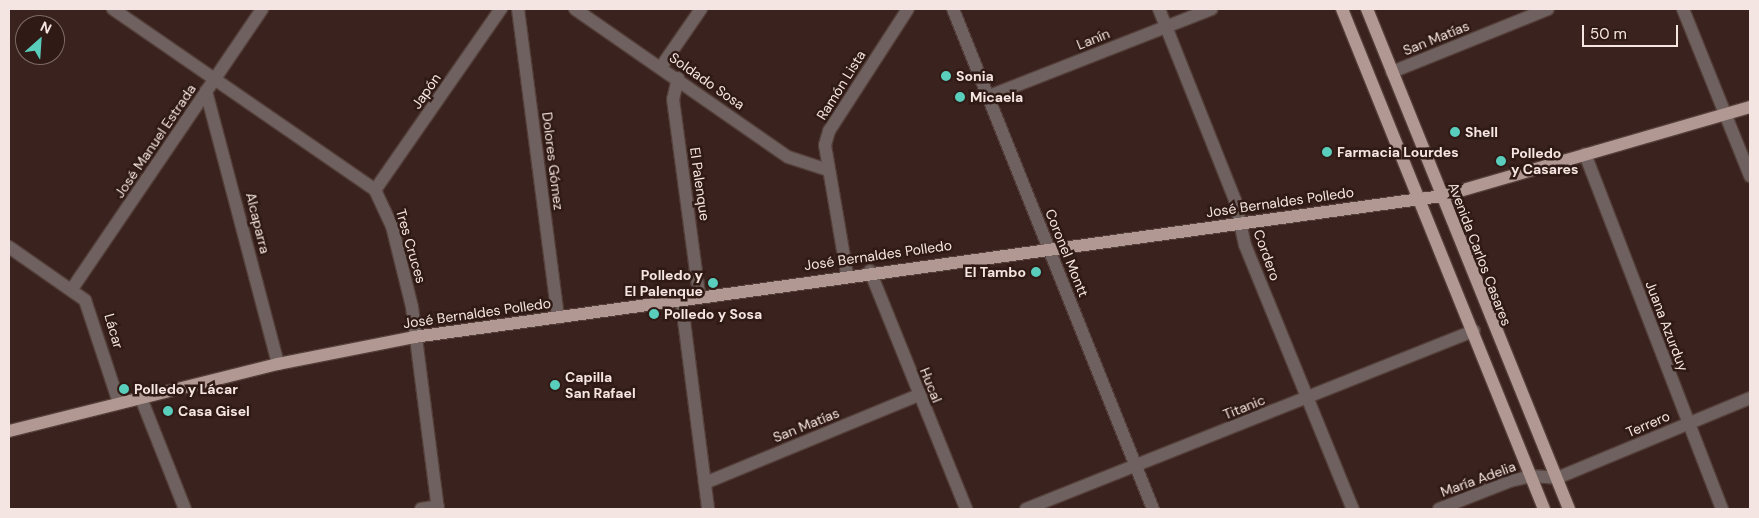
<!DOCTYPE html>
<html>
<head>
<meta charset="utf-8">
<style>
  body { margin:0 }
  #map { position:relative; width:1759px; height:518px; overflow:hidden; background:#3a231e; font-family:"DM Sans",sans-serif }
  div>[style] { position:absolute }
  .roads { filter:drop-shadow(1px 0 #543e39) drop-shadow(-1px 0 #543e39) drop-shadow(0 1px #543e39) drop-shadow(0 -1px #543e39) }
  .minor>* { height:12px; margin:-6px; padding:0 6px; transform-origin:6px; border-radius:6px; background:#6e615f }
  .major>* { height:12px; margin:-6px; padding:0 6px; transform-origin:6px; border-radius:6px; background:#b19892 }
  .dots>* { width:14px; height:14px; translate:-50% -50%; box-sizing:border-box; border:2px solid #301a15; border-radius:50% }
  span { translate:-50% -50%; white-space:nowrap; text-align:center; line-height:1.15; -webkit-text-stroke:5px #301a15; paint-order:stroke }
  .street-label { font-size:14px; color:#f5e5e2 }
  .poi-label { font-size:14px; color:#f5e5e2; font-weight:700 }
  .left { translate:0 -50%; text-align:left }
  .right { translate:-100% -50%; text-align:right }
  .frame { position:absolute; inset:0; border:10px solid #f5e5e2; pointer-events:none }
  .north { position:absolute; left:15px; top:15px; width:50px; height:50px; box-sizing:border-box; background:#301a15; border:1px solid #7f6b67; border-radius:50%; rotate:26deg; font-size:14px; font-weight:700; line-height:20px; text-align:center; color:#f5e5e2 }
  .north::after { content:''; display:block; margin:auto; width:18px; height:22px; background:#5acebd; clip-path:polygon(50% 0,100% 100%,50% 72%,0 100%) }
  .scale { position:absolute; left:1582px; top:25px; width:96px; height:22px; box-sizing:border-box; border:2px solid #f5e5e2; border-top:0; padding-left:6px; font-size:15px; line-height:18px; white-space:nowrap; color:#f5e5e2; -webkit-text-stroke:4px #301a15; paint-order:stroke }
</style>
</head>
<body>
<div id="map">
  <div class="roads">
    <div class="minor">
      <i style="left:113px;top:9px;width:318px;rotate:34.6deg"></i>
      <i style="left:375px;top:190px;width:40px;rotate:65deg"></i>
      <i style="left:392px;top:226px;width:83px;rotate:76.1deg"></i>
      <i style="left:412px;top:307px;width:204px;rotate:82.7deg"></i>
      <i style="left:518px;top:9px;width:311px;rotate:82.6deg"></i>
      <i style="left:575px;top:9px;width:259px;rotate:34.8deg"></i>
      <i style="left:788px;top:157px;width:40px;rotate:18deg"></i>
      <i style="left:953px;top:9px;width:539px;rotate:68.2deg"></i>
      <i style="left:1159px;top:9px;width:206px;rotate:68.3deg"></i>
      <i style="left:1235px;top:200px;width:46px;rotate:77.5deg"></i>
      <i style="left:1245px;top:245px;width:285px;rotate:67.8deg"></i>
      <i style="left:1683px;top:9px;width:180px;rotate:68.1deg"></i>
      <i style="left:661px;top:67px;width:70px;rotate:-55.4deg"></i>
      <i style="left:1392px;top:72px;width:168px;rotate:-22deg"></i>
      <i style="left:678px;top:78px;width:22px;rotate:103deg"></i>
      <i style="left:673px;top:99px;width:197px;rotate:82.4deg"></i>
      <i style="left:206px;top:91px;width:282px;rotate:75.2deg"></i>
      <i style="left:987px;top:97px;width:241px;rotate:-21.4deg"></i>
      <i style="left:1585px;top:154px;width:381px;rotate:68.9deg"></i>
      <i style="left:375px;top:190px;width:221px;rotate:-55.2deg"></i>
      <i style="left:9px;top:247px;width:93px;rotate:34.9deg"></i>
      <i style="left:85px;top:300px;width:108px;rotate:71.7deg"></i>
      <i style="left:870px;top:271px;width:257px;rotate:68deg"></i>
      <i style="left:847px;top:274px;width:131px;rotate:-99.7deg"></i>
      <i style="left:825px;top:145px;width:15px;rotate:-74deg"></i>
      <i style="left:829px;top:131px;width:145px;rotate:-57.1deg"></i>
      <i style="left:72px;top:289px;width:338px;rotate:-55.8deg"></i>
      <i style="left:681px;top:297px;width:214px;rotate:82.7deg"></i>
      <i style="left:141px;top:398px;width:119px;rotate:68.4deg"></i>
      <i style="left:705px;top:483px;width:231px;rotate:-22.4deg"></i>
      <i style="left:421px;top:509px;width:17px;rotate:-10deg"></i>
      <i style="left:1026px;top:509px;width:482px;rotate:-21.7deg"></i>
      <i style="left:1439px;top:509px;width:76px;rotate:-21.5deg"></i>
      <i style="left:1510px;top:481px;width:22px;rotate:-13deg"></i>
      <i style="left:1531px;top:476px;width:26px;rotate:4deg"></i>
      <i style="left:1557px;top:478px;width:209px;rotate:-22.5deg"></i>
    </div>
    <div class="major">
      <i style="left:1342px;top:9px;width:539px;rotate:68deg"></i>
      <i style="left:1367px;top:9px;width:539px;rotate:68deg"></i>
      <i style="left:9px;top:431px;width:277px;rotate:-14deg"></i>
      <i style="left:278px;top:364px;width:139px;rotate:-11.2deg"></i>
      <i style="left:414px;top:337px;width:1038px;rotate:-7.81deg"></i>
      <i style="left:1442px;top:196px;width:321px;rotate:-16.1deg"></i>
    </div>
  </div>
  <div class="dots">
    <i style="left:946px;top:76px;background:#5acebd"></i>
    <i style="left:960px;top:97px;background:#5acebd"></i>
    <i style="left:1455px;top:132px;background:#5acebd"></i>
    <i style="left:1327px;top:152px;background:#5acebd"></i>
    <i style="left:1501px;top:161px;background:#5acebd"></i>
    <i style="left:1036px;top:272px;background:#5acebd"></i>
    <i style="left:713px;top:283px;background:#5acebd"></i>
    <i style="left:654px;top:314px;background:#5acebd"></i>
    <i style="left:555px;top:385px;background:#5acebd"></i>
    <i style="left:124px;top:389px;background:#5acebd"></i>
    <i style="left:168px;top:411px;background:#5acebd"></i>
  </div>
  <div class="street-label">
    <span style="left:1436px;top:38px;rotate:-22deg">San Matías</span>
    <span style="left:1093px;top:39px;rotate:-22deg">Lanín</span>
    <span style="left:707px;top:81px;rotate:35deg">Soldado Sosa</span>
    <span style="left:841px;top:85px;rotate:-58deg">Ramón Lista</span>
    <span style="left:426px;top:91px;rotate:-55deg">Japón</span>
    <span style="left:155px;top:141px;rotate:-56deg">José Manuel Estrada</span>
    <span style="left:553px;top:161px;rotate:83deg">Dolores Gómez</span>
    <span style="left:700px;top:184px;rotate:82deg">El Palenque</span>
    <span style="left:1280px;top:202px;rotate:-8deg">José Bernaldes Polledo</span>
    <span style="left:258px;top:223px;rotate:76deg">Alcaparra</span>
    <span style="left:411px;top:246px;rotate:74deg">Tres Cruces</span>
    <span style="left:1067px;top:253px;rotate:68deg">Coronel Montt</span>
    <span style="left:1480px;top:254px;rotate:69deg">Avenida Carlos Casares</span>
    <span style="left:878px;top:255px;rotate:-8deg">José Bernaldes Polledo</span>
    <span style="left:1267px;top:255px;rotate:70deg">Cordero</span>
    <span style="left:477px;top:313px;rotate:-8deg">José Bernaldes Polledo</span>
    <span style="left:1667px;top:326px;rotate:69deg">Juana Azurduy</span>
    <span style="left:114px;top:331px;rotate:74deg">Lácar</span>
    <span style="left:931px;top:385px;rotate:68deg">Hucal</span>
    <span style="left:1244px;top:407px;rotate:-22deg">Titanic</span>
    <span style="left:1648px;top:424px;rotate:-23deg">Terrero</span>
    <span style="left:806px;top:425px;rotate:-22deg">San Matías</span>
    <span style="left:1478px;top:479px;rotate:-20deg">María Adelia</span>
  </div>
  <div class="poi-label">
    <span class="left" style="left:956px;top:76px">Sonia</span>
    <span class="left" style="left:970px;top:97px">Micaela</span>
    <span class="left" style="left:1465px;top:132px">Shell</span>
    <span class="left" style="left:1337px;top:152px">Farmacia Lourdes</span>
    <span class="left" style="left:1511px;top:161px">Polledo<br>y Casares</span>
    <span class="right" style="left:1026px;top:272px">El Tambo</span>
    <span class="right" style="left:703px;top:283px">Polledo y<br>El Palenque</span>
    <span class="left" style="left:664px;top:314px">Polledo y Sosa</span>
    <span class="left" style="left:565px;top:385px">Capilla<br>San Rafael</span>
    <span class="left" style="left:134px;top:389px">Polledo y Lácar</span>
    <span class="left" style="left:178px;top:411px">Casa Gisel</span>
  </div>
  <div class="frame"></div>
  <div class="north">N</div>
  <div class="scale">50 m</div>
</div>
</body>
</html>
